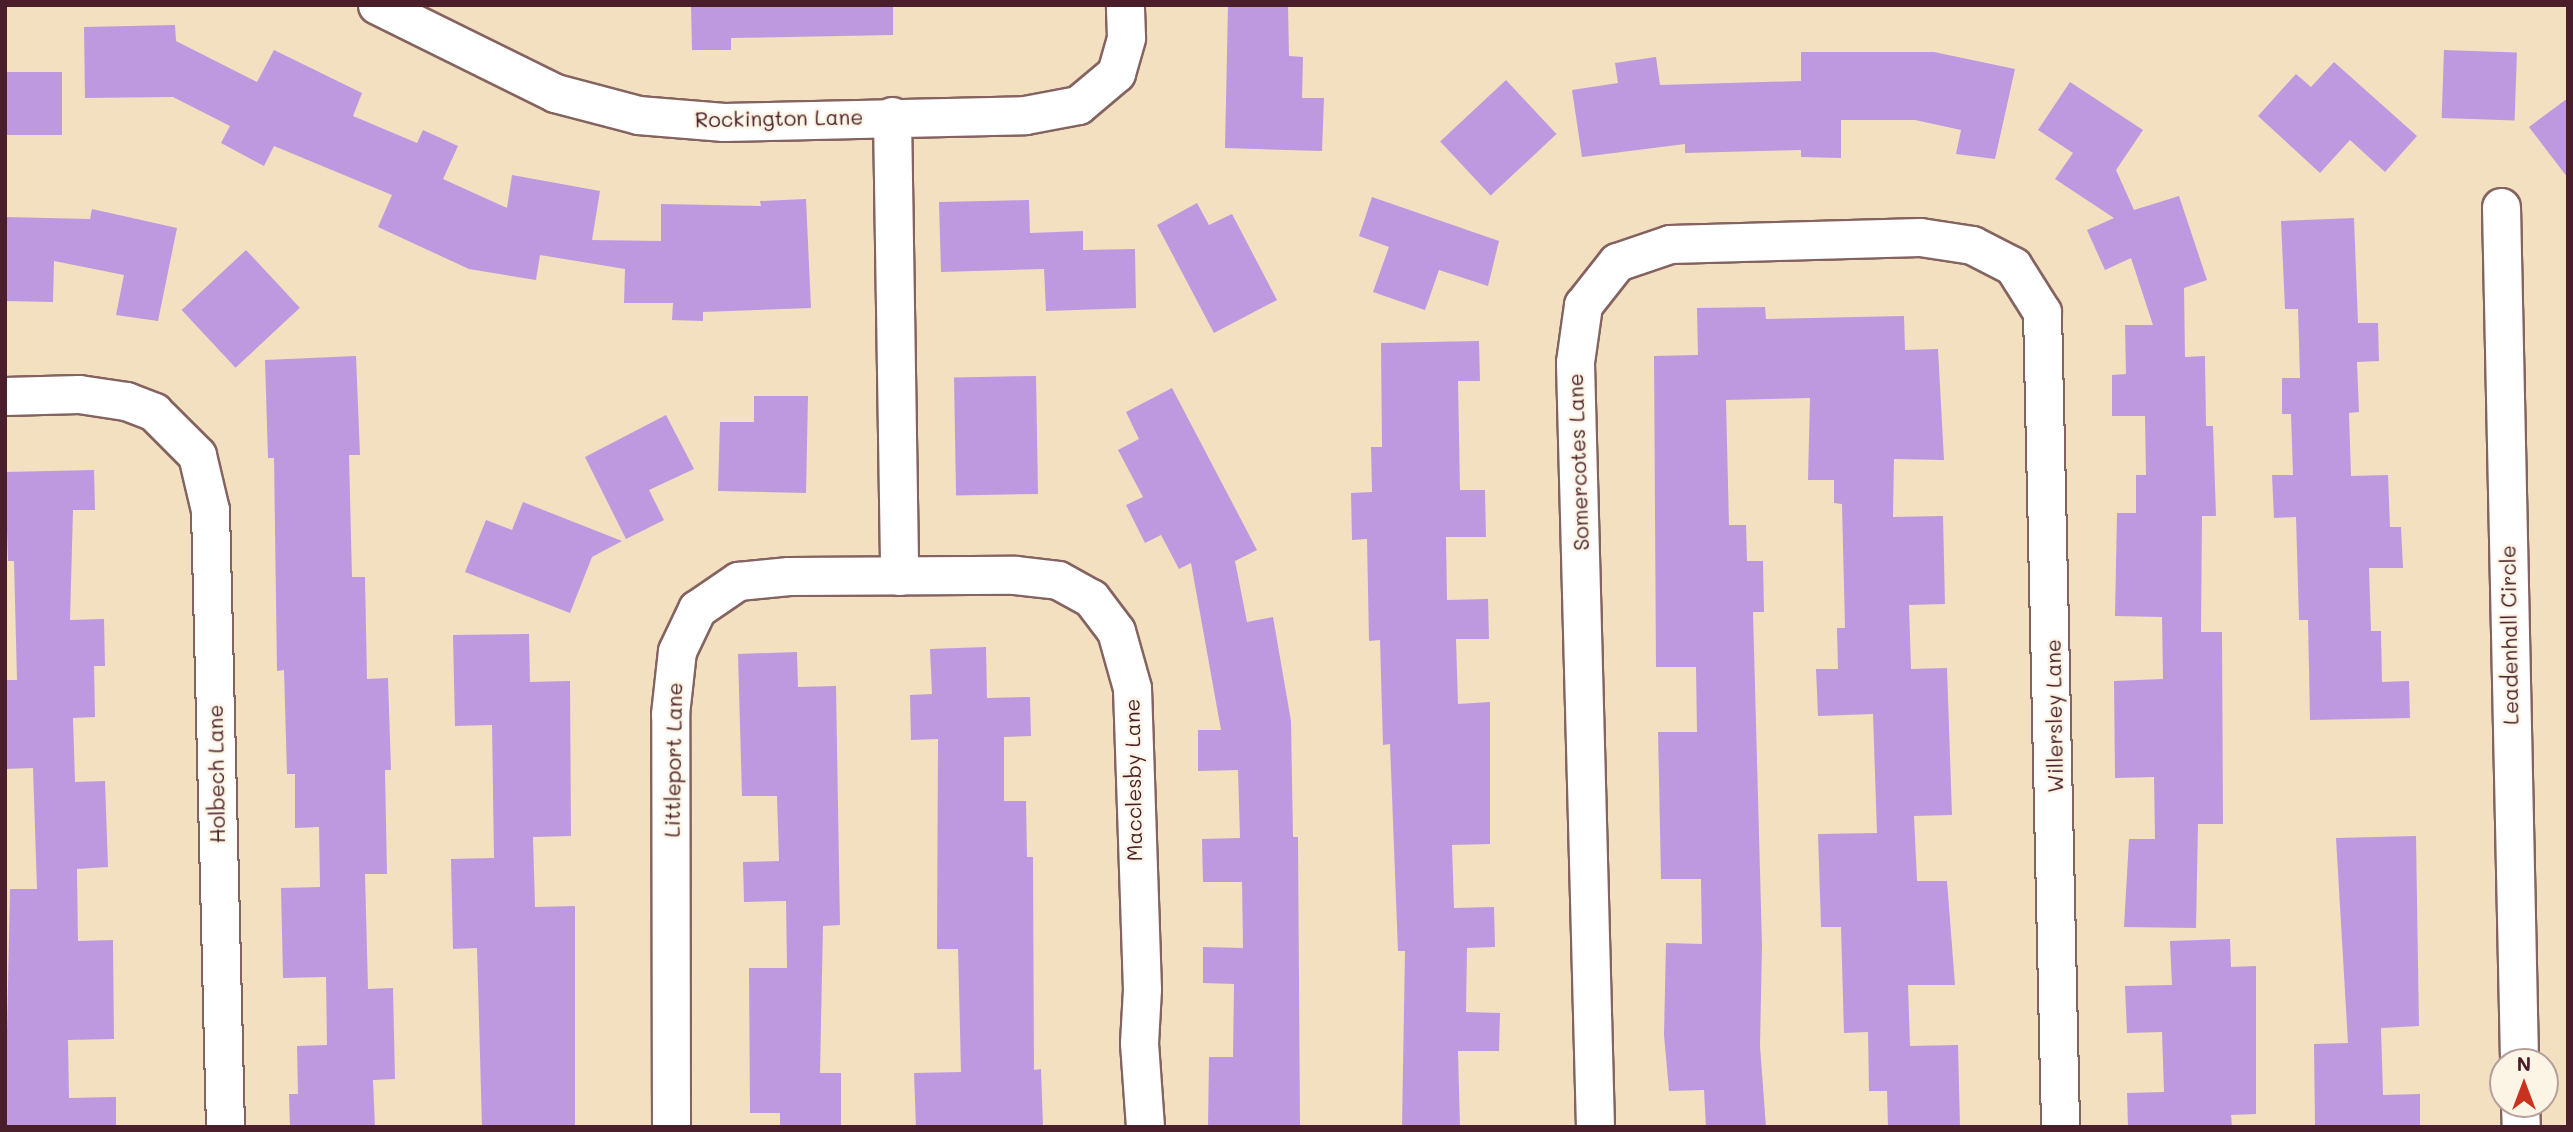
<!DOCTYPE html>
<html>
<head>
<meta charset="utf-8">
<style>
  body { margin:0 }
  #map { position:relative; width:2573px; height:1132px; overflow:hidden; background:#f2e0c1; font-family:Mali,sans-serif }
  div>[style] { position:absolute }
  .building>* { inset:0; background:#be99df; transform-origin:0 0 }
  .roads { filter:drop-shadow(2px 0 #856360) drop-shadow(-2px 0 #856360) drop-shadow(0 2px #856360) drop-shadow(0 -2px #856360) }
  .minor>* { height:37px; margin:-18.5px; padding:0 18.5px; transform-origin:18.5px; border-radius:18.5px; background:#fff }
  span { translate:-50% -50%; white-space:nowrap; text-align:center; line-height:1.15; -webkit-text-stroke:5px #fcf5e5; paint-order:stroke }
  .street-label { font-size:21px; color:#4a1f2b }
  .frame { position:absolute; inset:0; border:7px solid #4a1f2b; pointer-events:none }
  .north { position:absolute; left:2489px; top:1048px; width:70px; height:70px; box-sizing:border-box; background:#fcf5e5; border:2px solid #b59f9b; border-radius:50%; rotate:0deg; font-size:19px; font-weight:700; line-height:28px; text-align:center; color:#4a1f2b }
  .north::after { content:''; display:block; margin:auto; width:24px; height:32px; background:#c8321e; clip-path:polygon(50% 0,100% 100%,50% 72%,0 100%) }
</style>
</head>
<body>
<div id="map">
  <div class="building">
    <i style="clip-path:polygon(691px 5px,893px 5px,893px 35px,731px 38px,731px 50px,692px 50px)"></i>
    <i style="clip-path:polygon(1228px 5px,1288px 5px,1289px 56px,1303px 57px,1302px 98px,1324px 98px,1322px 151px,1225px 148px)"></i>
    <i style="clip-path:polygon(175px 25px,176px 41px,257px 82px,274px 50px,362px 93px,353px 116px,417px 143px,423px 130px,458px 146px,443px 179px,507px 208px,512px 175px,600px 191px,592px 240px,661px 241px,661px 204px,761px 206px,760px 201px,806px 199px,811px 308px,703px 312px,703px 321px,672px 320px,673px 303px,624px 303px,625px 269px,540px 255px,536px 280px,469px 269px,378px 227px,392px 195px,274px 146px,264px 166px,221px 143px,230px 126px,173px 97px,85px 98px,84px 27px)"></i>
    <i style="left:2444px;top:50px;width:73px;height:68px;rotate:2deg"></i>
    <i style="clip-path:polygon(1801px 52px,1934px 52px,2015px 69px,1995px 159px,1956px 154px,1961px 130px,1915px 120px,1841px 120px,1841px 158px,1801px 157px,1801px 150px,1685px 153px,1685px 144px,1582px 157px,1572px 90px,1618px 83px,1615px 63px,1656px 57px,1660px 85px,1801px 81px)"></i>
    <i style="clip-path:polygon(2334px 62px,2417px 136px,2385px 172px,2350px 140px,2320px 173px,2258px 116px,2296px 74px,2311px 87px)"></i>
    <i style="left:5px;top:72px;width:57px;height:63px"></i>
    <i style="left:1506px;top:80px;width:74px;height:90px;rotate:47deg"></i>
    <i style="clip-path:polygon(2070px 82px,2143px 130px,2116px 170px,2134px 210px,2179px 196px,2207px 280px,2184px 288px,2185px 357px,2205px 356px,2206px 426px,2213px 426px,2216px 516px,2202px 516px,2201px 632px,2222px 632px,2223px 824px,2198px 824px,2196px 928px,2124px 927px,2129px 839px,2155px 839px,2154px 777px,2115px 778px,2114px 681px,2163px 679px,2162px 617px,2115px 616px,2117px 513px,2136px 513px,2136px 475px,2146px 475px,2145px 416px,2112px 416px,2112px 375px,2126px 374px,2125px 325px,2153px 325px,2131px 258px,2105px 270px,2087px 230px,2114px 218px,2055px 179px,2073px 153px,2038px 130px)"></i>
    <i style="clip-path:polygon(2568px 98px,2568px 178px,2529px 127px)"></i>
    <i style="clip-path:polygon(1372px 197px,1499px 241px,1488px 286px,1439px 270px,1425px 310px,1373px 292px,1389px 247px,1359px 236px)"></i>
    <i style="clip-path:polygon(1029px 200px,1030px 233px,1083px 231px,1083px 250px,1135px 249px,1136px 308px,1046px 311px,1044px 269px,941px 272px,939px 202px)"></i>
    <i style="clip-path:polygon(1197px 203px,1209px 225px,1232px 214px,1277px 300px,1214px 333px,1157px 225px)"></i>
    <i style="clip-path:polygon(92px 209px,177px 228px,158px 321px,116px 315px,124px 275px,54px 261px,53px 302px,5px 301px,5px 217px,90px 219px)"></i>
    <i style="clip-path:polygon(2354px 218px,2358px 323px,2378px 323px,2379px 361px,2357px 362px,2359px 412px,2349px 413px,2351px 476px,2388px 475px,2390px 527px,2401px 527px,2403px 568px,2369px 568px,2371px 631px,2381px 631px,2382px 682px,2409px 681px,2410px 718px,2310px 720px,2308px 620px,2299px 620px,2296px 517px,2274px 518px,2272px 475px,2293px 475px,2291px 414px,2282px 414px,2282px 378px,2300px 378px,2298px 309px,2285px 309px,2281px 221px)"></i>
    <i style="left:246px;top:250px;width:79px;height:88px;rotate:47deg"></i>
    <i style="clip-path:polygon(1765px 307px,1766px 319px,1904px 316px,1905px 350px,1938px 349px,1944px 460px,1894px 459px,1893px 517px,1943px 516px,1945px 604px,1909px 605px,1911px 669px,1947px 668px,1952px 815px,1914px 816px,1917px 881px,1947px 881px,1955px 985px,1908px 985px,1910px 1046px,1958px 1045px,1960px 1127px,1888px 1127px,1887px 1091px,1869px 1091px,1868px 1032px,1844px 1033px,1841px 927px,1821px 927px,1818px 834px,1877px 833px,1873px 714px,1818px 716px,1816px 669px,1838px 669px,1837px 628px,1845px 628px,1842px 504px,1834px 503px,1834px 480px,1808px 480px,1810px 398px,1726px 400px,1729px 525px,1746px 525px,1747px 561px,1763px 561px,1764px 612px,1753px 612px,1762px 945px,1760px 1046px,1766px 1127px,1706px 1127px,1704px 1090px,1669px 1091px,1664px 1035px,1666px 943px,1702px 944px,1701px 879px,1661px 879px,1658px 732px,1697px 732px,1696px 667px,1656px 667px,1654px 356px,1698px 355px,1697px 308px)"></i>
    <i style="clip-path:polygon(1479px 341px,1480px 381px,1458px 381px,1460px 490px,1485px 490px,1486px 537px,1446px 537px,1447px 600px,1488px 599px,1489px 639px,1456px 639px,1458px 704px,1490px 702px,1490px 844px,1452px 845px,1454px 908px,1494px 907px,1495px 947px,1467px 948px,1466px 1012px,1500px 1013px,1499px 1051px,1458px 1051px,1460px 1127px,1402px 1127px,1405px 951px,1398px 951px,1390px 744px,1383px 745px,1380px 640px,1369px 641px,1367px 539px,1352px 540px,1351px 493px,1372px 492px,1371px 447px,1382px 447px,1381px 343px)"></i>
    <i style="clip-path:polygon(356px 356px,360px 455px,349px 455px,352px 577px,365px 577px,367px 679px,388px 678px,391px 770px,385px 770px,387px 874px,365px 874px,368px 989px,393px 988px,395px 1079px,373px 1080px,375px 1127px,290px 1127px,289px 1094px,298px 1094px,297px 1046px,327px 1045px,326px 977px,283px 978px,281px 888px,320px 887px,319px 827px,295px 828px,295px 774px,287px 774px,284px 670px,277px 671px,274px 458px,268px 458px,265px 360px)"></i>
    <i style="left:1036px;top:376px;width:118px;height:82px;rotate:89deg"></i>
    <i style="clip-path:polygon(1172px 388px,1257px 550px,1235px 561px,1247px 622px,1273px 617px,1291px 721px,1293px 837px,1298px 837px,1300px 1127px,1208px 1127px,1209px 1057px,1233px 1057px,1234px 984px,1203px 983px,1203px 947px,1243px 948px,1242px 882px,1203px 882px,1202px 839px,1240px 838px,1238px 770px,1198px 771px,1198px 730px,1221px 730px,1191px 563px,1179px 569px,1161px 535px,1145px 543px,1126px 505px,1143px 497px,1118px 450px,1139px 439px,1126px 412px)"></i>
    <i style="clip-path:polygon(754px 396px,808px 396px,806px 493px,718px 491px,720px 422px,754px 422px)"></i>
    <i style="clip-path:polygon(666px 415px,694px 469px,649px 490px,664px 520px,626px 539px,585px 457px)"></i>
    <i style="clip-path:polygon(94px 470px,95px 510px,73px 510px,70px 620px,104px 619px,105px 666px,94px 666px,95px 717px,73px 718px,75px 782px,105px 781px,108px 867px,77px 869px,78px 941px,113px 940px,114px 1039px,68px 1040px,69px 1098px,116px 1097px,116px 1127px,5px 1127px,10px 889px,37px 889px,33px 768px,5px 769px,5px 680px,17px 680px,14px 561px,8px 561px,5px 472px)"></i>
    <i style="clip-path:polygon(523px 502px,622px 541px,592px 557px,570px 613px,465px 572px,486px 520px,512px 530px)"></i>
    <i style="clip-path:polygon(529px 634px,530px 682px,570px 681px,571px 836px,533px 837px,535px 907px,575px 906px,575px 1127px,482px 1127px,477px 948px,453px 949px,451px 859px,494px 858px,492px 725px,455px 726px,453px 635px)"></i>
    <i style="clip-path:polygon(986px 647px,987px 698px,1030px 697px,1031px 736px,1004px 737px,1004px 801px,1026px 801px,1027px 857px,1033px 857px,1034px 1070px,1041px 1069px,1043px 1127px,916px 1127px,914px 1073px,961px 1072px,958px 949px,937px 949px,938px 739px,911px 740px,910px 695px,932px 694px,930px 649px)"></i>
    <i style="clip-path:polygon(797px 652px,798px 687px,836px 686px,840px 925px,823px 926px,820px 1073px,841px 1073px,841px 1127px,780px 1127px,780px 1113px,750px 1113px,749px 968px,787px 968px,786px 901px,744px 902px,743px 862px,779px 861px,777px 796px,742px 796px,738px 654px)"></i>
    <i style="clip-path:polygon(2416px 836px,2419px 1026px,2381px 1028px,2383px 1095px,2420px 1094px,2420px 1127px,2315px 1127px,2314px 1044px,2348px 1043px,2336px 838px)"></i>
    <i style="clip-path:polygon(2230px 939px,2231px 967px,2256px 966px,2256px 1114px,2231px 1115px,2232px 1127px,2128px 1127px,2127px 1093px,2164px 1092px,2162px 1032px,2127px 1033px,2125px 986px,2172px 985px,2170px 941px)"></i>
  </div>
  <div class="roads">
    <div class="minor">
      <i style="left:377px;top:5px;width:199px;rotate:26.3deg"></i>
      <i style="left:555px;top:93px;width:86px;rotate:14.8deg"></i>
      <i style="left:638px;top:115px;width:86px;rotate:4.7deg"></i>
      <i style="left:724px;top:122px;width:301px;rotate:-1.3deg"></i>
      <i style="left:1025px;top:115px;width:54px;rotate:-10.7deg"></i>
      <i style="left:1078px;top:105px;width:50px;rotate:-40.1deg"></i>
      <i style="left:1116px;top:73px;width:37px;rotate:-74deg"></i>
      <i style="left:1126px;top:37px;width:32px;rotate:-92deg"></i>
      <i style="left:892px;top:116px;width:460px;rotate:89.1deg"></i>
      <i style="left:2501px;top:207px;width:855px;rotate:88.79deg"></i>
      <i style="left:5px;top:396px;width:74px;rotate:-1.5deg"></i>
      <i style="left:79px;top:394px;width:48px;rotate:8.5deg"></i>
      <i style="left:126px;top:401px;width:30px;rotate:21deg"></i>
      <i style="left:154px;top:412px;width:61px;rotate:45deg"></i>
      <i style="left:197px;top:455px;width:57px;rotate:76.7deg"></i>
      <i style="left:210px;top:510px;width:617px;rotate:88.61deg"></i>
      <i style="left:2520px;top:1104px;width:23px;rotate:88deg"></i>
      <i style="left:671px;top:1127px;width:413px;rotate:-90.1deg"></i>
      <i style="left:670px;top:714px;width:63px;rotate:-83.7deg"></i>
      <i style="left:677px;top:651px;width:47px;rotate:-64.5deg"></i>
      <i style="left:697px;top:609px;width:50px;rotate:-34.3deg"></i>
      <i style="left:738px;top:581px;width:51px;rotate:-5.6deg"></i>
      <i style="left:789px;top:576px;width:226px;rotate:-0.3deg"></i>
      <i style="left:1015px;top:575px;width:43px;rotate:6.6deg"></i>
      <i style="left:1058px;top:580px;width:38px;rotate:29deg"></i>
      <i style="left:1091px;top:598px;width:41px;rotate:52.9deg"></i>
      <i style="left:1116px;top:631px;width:59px;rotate:74.3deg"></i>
      <i style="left:1132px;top:688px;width:301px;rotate:88.1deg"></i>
      <i style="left:1142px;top:989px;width:54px;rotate:93.2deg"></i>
      <i style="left:1139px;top:1043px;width:84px;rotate:85.9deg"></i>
      <i style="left:1595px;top:1127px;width:765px;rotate:-91.5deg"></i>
      <i style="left:1575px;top:362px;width:58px;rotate:-82deg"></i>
      <i style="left:1583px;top:305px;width:55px;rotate:-51.7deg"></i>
      <i style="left:1617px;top:262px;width:56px;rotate:-18.8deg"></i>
      <i style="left:1670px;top:244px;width:250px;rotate:-1.6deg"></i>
      <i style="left:1920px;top:237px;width:53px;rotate:8.7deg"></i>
      <i style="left:1972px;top:245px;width:46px;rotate:27.1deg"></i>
      <i style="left:2013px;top:266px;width:54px;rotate:57.8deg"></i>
      <i style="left:2042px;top:312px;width:815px;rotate:88.73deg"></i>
    </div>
  </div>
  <div class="street-label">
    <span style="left:779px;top:118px;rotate:-1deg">Rockington Lane</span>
    <span style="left:1578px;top:462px;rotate:-92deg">Somercotes Lane</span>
    <span style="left:2509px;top:635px;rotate:-91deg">Leadenhall Circle</span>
    <span style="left:2054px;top:716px;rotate:-91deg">Willersley Lane</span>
    <span style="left:673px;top:760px;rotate:-89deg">Littleport Lane</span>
    <span style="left:216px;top:774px;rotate:-91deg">Holbech Lane</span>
    <span style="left:1133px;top:780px;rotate:-91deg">Macclesby Lane</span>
  </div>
  <div class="frame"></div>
  <div class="north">N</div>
</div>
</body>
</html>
